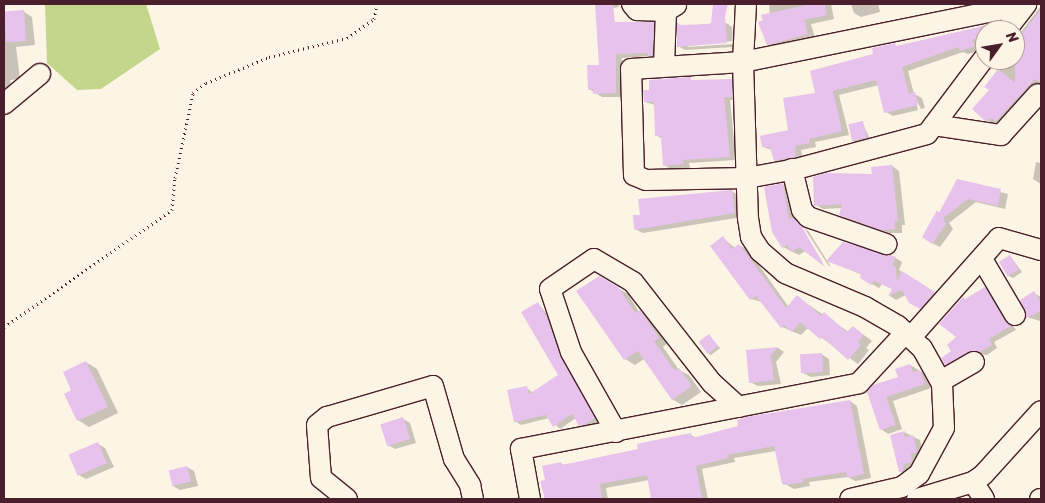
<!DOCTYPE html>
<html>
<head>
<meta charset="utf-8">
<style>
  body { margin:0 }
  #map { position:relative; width:1045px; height:503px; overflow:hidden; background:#fcf5e5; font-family:Sriracha,sans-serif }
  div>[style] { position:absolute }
  .green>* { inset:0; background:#c3d68b }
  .shadow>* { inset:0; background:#0003 }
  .building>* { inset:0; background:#e7c2ec; transform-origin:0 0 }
  .path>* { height:3px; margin-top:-1.5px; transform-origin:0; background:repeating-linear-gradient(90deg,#4a1f2b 0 1px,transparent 0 5px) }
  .roads { filter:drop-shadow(1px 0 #4a1f2b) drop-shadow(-1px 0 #4a1f2b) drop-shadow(0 1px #4a1f2b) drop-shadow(0 -1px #4a1f2b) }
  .minor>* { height:20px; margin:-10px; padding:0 10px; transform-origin:10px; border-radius:10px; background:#fcf5e5 }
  span { translate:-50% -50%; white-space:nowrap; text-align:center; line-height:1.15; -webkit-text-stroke:5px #fcf5e5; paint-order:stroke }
  .frame { position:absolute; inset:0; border:5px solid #4a1f2b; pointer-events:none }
  .north { position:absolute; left:975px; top:20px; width:50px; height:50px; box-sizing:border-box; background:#fcf5e5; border:1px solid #b59f9b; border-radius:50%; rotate:58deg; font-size:14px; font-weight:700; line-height:20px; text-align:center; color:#4a1f2b }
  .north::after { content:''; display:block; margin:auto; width:18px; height:22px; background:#4a1f2b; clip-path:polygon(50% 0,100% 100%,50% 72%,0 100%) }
</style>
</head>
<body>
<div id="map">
  <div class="green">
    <i style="clip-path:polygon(45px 4px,146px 4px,160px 49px,101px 89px,77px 90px,47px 63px)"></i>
  </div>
  <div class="shadow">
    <i style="clip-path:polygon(601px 4px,618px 4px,619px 7px,608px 9px)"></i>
    <i style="clip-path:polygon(769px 4px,831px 4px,834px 19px,811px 24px,815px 38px,776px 48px,768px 44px,777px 20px,770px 16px)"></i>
    <i style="clip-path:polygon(851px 4px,878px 4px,880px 12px,861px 17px,854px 13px)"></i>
    <i style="clip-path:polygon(1041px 6px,1041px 88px,1004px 124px,999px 122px,994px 124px,986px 120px,990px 90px,986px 86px,1008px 60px,1015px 60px,1015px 51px,1026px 38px,1021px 32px)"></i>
    <i style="clip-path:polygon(23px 11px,32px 17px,35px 45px,16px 47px,20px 79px,10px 80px,12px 90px,4px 91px,4px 13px)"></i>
    <i style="clip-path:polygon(evenodd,725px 22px,732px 27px,733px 47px,685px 50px,678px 46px,687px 26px,725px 22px,733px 41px,733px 44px,688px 47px,688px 45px,733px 41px)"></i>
    <i style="clip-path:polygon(653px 24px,661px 28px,657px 59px,652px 56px,622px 58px,623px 97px,602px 97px,589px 89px,600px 66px)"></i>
    <i style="clip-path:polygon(992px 25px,999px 30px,985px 30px,985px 41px,978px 44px,981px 50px,968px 54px,963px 52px,908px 71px,914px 94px,922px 98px,925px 108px,921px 109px,915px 97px,918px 110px,893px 116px,886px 112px,879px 85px,839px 95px,849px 135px,815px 142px,816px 147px,801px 150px,803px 160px,782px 164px,775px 160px,772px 150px,763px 147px,790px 131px,816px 94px,875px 55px,895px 45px,898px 47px)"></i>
    <i style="clip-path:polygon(731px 80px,738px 84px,738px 100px,730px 100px,736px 160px,689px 163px,690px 168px,671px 169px,664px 165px,662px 139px,656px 135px,655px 105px,645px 102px,650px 91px)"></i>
    <i style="clip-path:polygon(862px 122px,870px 139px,856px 143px,853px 141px)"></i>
    <i style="clip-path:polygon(1036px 162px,1041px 163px,1041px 184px,1033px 179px)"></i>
    <i style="clip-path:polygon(892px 166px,899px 171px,905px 225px,902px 225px,902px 233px,889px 233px,847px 219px,840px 215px,842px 208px,823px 209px,816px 205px)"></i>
    <i style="clip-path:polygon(958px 180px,1008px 194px,1005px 209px,976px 202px,949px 223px,953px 229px,940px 247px,932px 243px,938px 212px,941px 213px)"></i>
    <i style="clip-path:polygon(783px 185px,790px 189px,796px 221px,822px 261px,807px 250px,799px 255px,783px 247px)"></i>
    <i style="clip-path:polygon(732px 191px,739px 196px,742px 217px,643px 233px,635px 229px)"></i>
    <i style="clip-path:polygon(803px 226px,809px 232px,831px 267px,828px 265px)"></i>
    <i style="clip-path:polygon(723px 238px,735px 248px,739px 245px,748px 250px,788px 306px,797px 297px,849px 332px,853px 327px,872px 341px,866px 348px,869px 350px,858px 364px,808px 328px,801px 335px,782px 327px,762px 302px,751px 299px)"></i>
    <i style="clip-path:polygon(891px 255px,902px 262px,899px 270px,941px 297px,928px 313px,906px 295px,896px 300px,890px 296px,894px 289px,882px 284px,879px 288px,861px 278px,862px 275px,828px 260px)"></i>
    <i style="clip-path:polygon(1010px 256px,1022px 272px,1013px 278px,1009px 276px)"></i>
    <i style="clip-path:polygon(599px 277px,628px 294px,639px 312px,650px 317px,668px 343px,663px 347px,679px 370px,689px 375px,701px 392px,682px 405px,672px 399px,644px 359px,635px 365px,625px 359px)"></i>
    <i style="clip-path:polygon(985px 288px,991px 292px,1016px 330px,994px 342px,997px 348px,987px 355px,975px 354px,952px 368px,946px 364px,959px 337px,966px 300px)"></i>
    <i style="clip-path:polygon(1034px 293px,1041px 297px,1040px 321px,1027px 317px)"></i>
    <i style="clip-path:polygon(538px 303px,553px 322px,599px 422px,585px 428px,576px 418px,560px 429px,549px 418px,521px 425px,515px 421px,526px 387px,533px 393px,560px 376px)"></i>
    <i style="clip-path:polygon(709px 336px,720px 348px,711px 355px,708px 353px)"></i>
    <i style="clip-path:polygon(778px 348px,784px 352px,776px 362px,781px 384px,758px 386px,750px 382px,747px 351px)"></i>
    <i style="clip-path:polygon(821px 354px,829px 359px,830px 375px,811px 377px,803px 373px)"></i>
    <i style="clip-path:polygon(86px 362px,97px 369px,118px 413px,89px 427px,78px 420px)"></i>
    <i style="clip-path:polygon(910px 365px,927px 375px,931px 388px,893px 401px,902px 429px,888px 434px,881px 429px,868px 392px,899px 378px)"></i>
    <i style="clip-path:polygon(850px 401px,857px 406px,871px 478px,855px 481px,848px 477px,809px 482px,810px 486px,794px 489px,783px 483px,776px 451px,734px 458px,735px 462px,702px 469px,708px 499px,653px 499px,649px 480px,606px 488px,608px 499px,545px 499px,542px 482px,547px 481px,561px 463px,566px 466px,639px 450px,691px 435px,696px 438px)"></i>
    <i style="clip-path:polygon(403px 419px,410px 423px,416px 443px,395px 449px,388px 445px)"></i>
    <i style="clip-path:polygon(904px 432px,920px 440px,924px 456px,919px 465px,911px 467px,908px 476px,900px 471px)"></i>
    <i style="clip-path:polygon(98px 444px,105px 448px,114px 467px,86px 479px,79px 475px)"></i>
    <i style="clip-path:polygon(187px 467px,194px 471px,198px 486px,180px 490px,173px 486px)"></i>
  </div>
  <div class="building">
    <i style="clip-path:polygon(595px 4px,613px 4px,615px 22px,654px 22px,652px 56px,648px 56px,648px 53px,616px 54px,616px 93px,593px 94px,593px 89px,588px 90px,587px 65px,599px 65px)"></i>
    <i style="clip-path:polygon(713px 4px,728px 4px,725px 16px,727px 43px,677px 47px,677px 22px,680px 25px,711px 24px)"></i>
    <i style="clip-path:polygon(811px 4px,825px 4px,827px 15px,804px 20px,808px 34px,767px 45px,758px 22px,763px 20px,761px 15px)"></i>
    <i style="clip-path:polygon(1041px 9px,1041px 83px,1035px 79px,996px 121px,991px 118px,985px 121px,972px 109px,989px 90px,984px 87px,998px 69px,1015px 83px,1015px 50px,1024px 38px,1021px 35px)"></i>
    <i style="left:24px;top:10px;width:31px;height:20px;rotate:86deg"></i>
    <i style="clip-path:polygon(992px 24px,993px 30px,985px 30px,981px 33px,981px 38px,972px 40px,975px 46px,960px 51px,958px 47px,902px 67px,909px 94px,915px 92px,918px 105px,884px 113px,876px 80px,833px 91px,842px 131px,809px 139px,810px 143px,795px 146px,796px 157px,793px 157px,774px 161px,770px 147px,762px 147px,760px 136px,788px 130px,783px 98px,815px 93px,810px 71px,873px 54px,872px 48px,895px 43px,896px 46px)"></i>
    <i style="clip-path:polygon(691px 77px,691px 80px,732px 79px,732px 97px,724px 97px,730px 157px,683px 160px,684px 164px,663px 166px,661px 136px,655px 136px,654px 102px,644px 102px,643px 90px,649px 90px,649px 80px)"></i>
    <i style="left:863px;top:121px;width:17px;height:15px;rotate:77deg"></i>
    <i style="clip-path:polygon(892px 165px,898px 221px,895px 221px,895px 229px,881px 230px,839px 215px,842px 204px,814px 206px,813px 177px,826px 173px,872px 174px,871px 167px)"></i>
    <i style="clip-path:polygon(957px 179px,1001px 189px,998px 206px,968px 199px,943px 218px,946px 224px,932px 244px,922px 237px,937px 210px,939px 213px)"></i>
    <i style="clip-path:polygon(783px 183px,789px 220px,793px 218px,802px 227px,825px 267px,799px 247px,791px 252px,787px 245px,782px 248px,772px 232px,764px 187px)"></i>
    <i style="clip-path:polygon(732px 190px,735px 213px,634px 230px,633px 215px,640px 215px,638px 199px)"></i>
    <i style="clip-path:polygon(723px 236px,732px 249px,739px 244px,786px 308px,797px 295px,821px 316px,824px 312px,847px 332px,853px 326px,864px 335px,858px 342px,861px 345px,848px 360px,820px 335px,821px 340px,800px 322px,792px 332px,784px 325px,781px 328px,756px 296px,750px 300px,710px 246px)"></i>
    <i style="clip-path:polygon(843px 242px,896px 257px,892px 265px,896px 268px,897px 281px,902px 271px,935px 292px,920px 309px,909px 303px,902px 290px,888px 296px,892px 289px,874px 281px,871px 285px,860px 278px,861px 274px,826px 261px)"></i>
    <i style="left:1010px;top:255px;width:17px;height:13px;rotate:59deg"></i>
    <i style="clip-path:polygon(599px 276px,618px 287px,635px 313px,640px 310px,659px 338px,654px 341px,675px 371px,679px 368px,692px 386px,672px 400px,638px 351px,624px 360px,576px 291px)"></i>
    <i style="clip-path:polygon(985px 287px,1005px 321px,1011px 326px,989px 339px,992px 345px,980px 352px,969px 352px,945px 365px,941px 358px,951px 351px,947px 345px,956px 337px,939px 324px,963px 297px,965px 299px)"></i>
    <i style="clip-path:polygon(1034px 291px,1041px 303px,1041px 311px,1026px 318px,1020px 300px)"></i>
    <i style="clip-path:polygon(538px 302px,547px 318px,561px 358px,595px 418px,584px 425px,579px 426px,572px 414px,553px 427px,546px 415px,514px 422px,507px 390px,527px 386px,529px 394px,558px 375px,521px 312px)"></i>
    <i style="left:709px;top:334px;width:15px;height:13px;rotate:53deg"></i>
    <i style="clip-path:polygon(778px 347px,769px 358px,771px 357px,774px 380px,749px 383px,746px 350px)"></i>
    <i style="left:822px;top:353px;width:19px;height:22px;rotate:87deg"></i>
    <i style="clip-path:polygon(86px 361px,108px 407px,77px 421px,64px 394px,71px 390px,63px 372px)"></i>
    <i style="clip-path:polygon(910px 364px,913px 372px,920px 370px,925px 384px,886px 397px,896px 425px,880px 430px,867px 392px,873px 385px,898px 377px,895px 369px)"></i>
    <i style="clip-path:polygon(850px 400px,864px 474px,847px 478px,846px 472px,802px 479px,803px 482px,785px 485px,782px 484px,774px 446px,727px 455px,728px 458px,696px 466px,702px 499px,651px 499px,647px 475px,600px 484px,602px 499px,545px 499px,540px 481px,545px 480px,542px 466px,561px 462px,562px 465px,638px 449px,637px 444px,665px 438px,691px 433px,692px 438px,738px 426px,737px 420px,746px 417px)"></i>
    <i style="left:403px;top:417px;width:23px;height:24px;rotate:72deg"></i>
    <i style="clip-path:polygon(905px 431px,904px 437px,913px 435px,917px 452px,911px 454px,912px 462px,904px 464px,903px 471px,899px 472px,890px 435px)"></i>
    <i style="left:98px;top:442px;width:23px;height:32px;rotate:67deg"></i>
    <i style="left:187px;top:466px;width:16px;height:19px;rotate:76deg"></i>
  </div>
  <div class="path">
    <i style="left:4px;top:327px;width:205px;rotate:-34.9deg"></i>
    <i style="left:172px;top:210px;width:32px;rotate:-85deg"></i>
    <i style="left:175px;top:178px;width:87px;rotate:-78deg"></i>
    <i style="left:193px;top:93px;width:16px;rotate:-38deg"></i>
    <i style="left:206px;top:83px;width:68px;rotate:-22.4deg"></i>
    <i style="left:269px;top:57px;width:80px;rotate:-13.7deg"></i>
    <i style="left:347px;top:38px;width:33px;rotate:-35deg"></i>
    <i style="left:374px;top:19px;width:15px;rotate:-79deg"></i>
  </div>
  <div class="roads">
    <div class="minor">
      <i style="left:632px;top:4px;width:8px;rotate:50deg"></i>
      <i style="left:637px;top:10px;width:29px;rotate:2deg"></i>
      <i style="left:666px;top:11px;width:12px;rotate:-31deg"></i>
      <i style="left:746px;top:4px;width:58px;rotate:93deg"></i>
      <i style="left:743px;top:62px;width:156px;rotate:88.2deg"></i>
      <i style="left:748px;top:218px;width:19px;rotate:81deg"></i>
      <i style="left:751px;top:237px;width:17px;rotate:57deg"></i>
      <i style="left:760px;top:251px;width:33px;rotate:41deg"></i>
      <i style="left:785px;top:273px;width:87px;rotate:23deg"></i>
      <i style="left:865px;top:307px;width:38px;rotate:30deg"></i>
      <i style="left:898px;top:326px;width:33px;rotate:43deg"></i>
      <i style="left:922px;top:348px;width:41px;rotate:60.9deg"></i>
      <i style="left:942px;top:384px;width:44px;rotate:87.4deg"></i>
      <i style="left:944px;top:428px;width:52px;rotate:118.5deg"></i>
      <i style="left:919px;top:474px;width:21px;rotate:143deg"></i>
      <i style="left:902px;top:487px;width:53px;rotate:167deg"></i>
      <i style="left:1006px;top:30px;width:33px;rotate:-52deg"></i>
      <i style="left:985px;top:57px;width:96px;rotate:127deg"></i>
      <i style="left:927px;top:134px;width:136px;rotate:165deg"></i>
      <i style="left:796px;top:169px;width:50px;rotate:169.6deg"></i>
      <i style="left:747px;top:178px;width:101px;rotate:178.9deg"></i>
      <i style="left:646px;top:180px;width:13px;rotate:-157deg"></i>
      <i style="left:634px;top:175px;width:106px;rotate:-91.6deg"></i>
      <i style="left:631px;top:69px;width:112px;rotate:-3.6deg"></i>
      <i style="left:743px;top:62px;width:287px;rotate:-11.5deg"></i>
      <i style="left:664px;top:66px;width:55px;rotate:-87.9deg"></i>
      <i style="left:4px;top:104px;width:47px;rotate:-39.8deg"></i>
      <i style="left:934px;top:125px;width:68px;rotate:8.5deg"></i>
      <i style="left:1001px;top:135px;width:55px;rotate:-47.9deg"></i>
      <i style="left:792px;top:169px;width:42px;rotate:76.3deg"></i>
      <i style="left:802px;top:210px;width:9px;rotate:49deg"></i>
      <i style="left:808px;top:217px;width:83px;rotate:19.1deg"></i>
      <i style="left:982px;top:259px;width:65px;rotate:59.5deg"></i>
      <i style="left:911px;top:337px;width:132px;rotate:-48.4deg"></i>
      <i style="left:999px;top:238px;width:44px;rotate:15.9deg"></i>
      <i style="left:941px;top:381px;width:38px;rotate:-30deg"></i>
      <i style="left:616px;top:432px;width:92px;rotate:-119.4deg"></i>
      <i style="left:571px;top:352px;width:66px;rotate:-108.4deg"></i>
      <i style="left:550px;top:289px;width:53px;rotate:-34.3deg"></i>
      <i style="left:594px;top:259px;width:45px;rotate:30.5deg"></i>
      <i style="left:633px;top:282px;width:128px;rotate:52deg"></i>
      <i style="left:712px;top:383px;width:36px;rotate:42deg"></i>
      <i style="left:973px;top:482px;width:20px;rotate:57deg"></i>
      <i style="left:347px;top:499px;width:33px;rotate:-141deg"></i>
      <i style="left:321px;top:478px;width:53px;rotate:-94.3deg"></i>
      <i style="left:317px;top:425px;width:13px;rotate:-39deg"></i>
      <i style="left:327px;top:417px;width:110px;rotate:-16.3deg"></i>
      <i style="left:433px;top:386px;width:76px;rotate:74deg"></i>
      <i style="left:454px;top:459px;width:31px;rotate:58deg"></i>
      <i style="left:470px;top:485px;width:14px;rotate:78deg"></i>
      <i style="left:530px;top:499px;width:51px;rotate:-100.2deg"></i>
      <i style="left:521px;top:449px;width:344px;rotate:-11deg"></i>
      <i style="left:859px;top:383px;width:69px;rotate:-47.3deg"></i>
      <i style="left:917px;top:499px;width:59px;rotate:-16.9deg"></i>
      <i style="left:973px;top:482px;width:12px;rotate:-35deg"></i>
      <i style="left:983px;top:475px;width:86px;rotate:-47.8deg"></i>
      <i style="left:1040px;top:499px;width:1px"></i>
    </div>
  </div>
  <div class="frame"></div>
  <div class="north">N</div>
</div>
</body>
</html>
